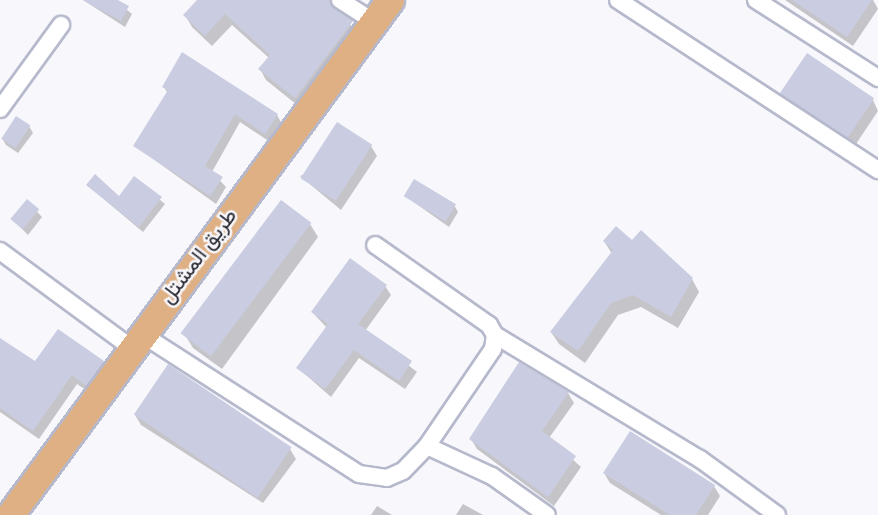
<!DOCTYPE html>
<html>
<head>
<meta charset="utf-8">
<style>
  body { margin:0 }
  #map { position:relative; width:878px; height:515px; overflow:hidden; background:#f7f7fc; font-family:Karla,Vazirmatn,sans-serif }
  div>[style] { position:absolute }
  .shadow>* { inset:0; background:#0003 }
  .building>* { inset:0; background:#cacde1; transform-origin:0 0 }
  .roads { filter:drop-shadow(2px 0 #b6b9cc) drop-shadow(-2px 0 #b6b9cc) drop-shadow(0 2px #b6b9cc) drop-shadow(0 -2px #b6b9cc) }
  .minor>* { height:16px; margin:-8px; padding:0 8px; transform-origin:8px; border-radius:8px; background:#fff }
  .primary>* { height:27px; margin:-13.5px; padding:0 13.5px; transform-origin:13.5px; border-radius:13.5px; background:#dfb083 }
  span { translate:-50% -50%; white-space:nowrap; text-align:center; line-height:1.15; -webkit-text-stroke:5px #f7f7fc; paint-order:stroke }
  .street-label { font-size:21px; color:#26272e }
</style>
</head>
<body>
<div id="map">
  <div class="shadow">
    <i style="clip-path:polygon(83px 0,115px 0,132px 14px,125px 27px)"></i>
    <i style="clip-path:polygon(199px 0,328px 0,358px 33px,302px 109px,266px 80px,260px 69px,269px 58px,232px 25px,212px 46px,192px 27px,185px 15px)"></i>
    <i style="clip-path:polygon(785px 0,873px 0,878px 9px,853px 46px)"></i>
    <i style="clip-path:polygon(164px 87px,277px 115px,282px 124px,270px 142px,240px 122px,212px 172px,226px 187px,216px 204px,135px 146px,168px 94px)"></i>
    <i style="clip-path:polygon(781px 93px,873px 100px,878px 111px,854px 147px,787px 103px)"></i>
    <i style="clip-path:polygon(29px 126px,33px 133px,18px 153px,6px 145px,2px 138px)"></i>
    <i style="clip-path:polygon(371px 146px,377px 156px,341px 210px,300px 176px)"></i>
    <i style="clip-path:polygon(134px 178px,165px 204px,143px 232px,87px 185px,119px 198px)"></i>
    <i style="clip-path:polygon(405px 196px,454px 205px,458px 212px,449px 227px)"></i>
    <i style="clip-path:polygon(27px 201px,42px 217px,28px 235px,12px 219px)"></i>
    <i style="clip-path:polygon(281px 203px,310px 224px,318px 237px,222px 369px,193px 348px,185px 335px)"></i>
    <i style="clip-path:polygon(604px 241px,632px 242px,692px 279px,699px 292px,678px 328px,641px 307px,618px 315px,585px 363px,559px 344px,551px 332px,612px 254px)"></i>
    <i style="clip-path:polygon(385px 286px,391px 295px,365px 331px,417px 372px,405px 389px,359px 358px,331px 397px,298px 368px,327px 328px,313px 313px)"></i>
    <i style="clip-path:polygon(0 350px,36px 363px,103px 362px,108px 372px,92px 394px,77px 384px,39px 439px,0 412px)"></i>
    <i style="clip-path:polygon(568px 393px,574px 403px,549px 438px,581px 467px,554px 506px,477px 449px,471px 439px)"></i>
    <i style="clip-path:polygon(135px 415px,290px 449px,296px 459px,263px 503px,141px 425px)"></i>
    <i style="clip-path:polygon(604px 473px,714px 486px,720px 496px,708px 515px,661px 515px,610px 483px)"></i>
    <i style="clip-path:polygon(463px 504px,483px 515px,456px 515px)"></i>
    <i style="clip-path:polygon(377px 506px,392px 515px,371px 515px)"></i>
  </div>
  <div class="building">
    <i style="clip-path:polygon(83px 0,118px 0,129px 6px,121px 21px)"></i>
    <i style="clip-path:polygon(197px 0,330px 0,353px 21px,295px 98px,258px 69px,270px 55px,225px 14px,205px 36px,183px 15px)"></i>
    <i style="clip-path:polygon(792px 0,872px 0,847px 37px)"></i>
    <i style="clip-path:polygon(182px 52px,278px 114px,265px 134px,235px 114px,205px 166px,223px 177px,210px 196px,133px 146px,168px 90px,162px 87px)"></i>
    <i style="left:807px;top:53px;width:81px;height:49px;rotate:34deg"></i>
    <i style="left:16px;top:116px;width:17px;height:27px;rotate:33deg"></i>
    <i style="left:337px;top:122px;width:42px;height:67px;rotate:33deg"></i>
    <i style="clip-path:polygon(95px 174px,119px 196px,134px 176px,162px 197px,139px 227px,86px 185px)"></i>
    <i style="left:414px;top:179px;width:49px;height:20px;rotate:31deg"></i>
    <i style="left:27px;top:199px;width:16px;height:26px;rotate:40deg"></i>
    <i style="left:281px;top:200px;width:38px;height:167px;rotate:37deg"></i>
    <i style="clip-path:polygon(616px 226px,632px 240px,641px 230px,693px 278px,671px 317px,633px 295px,611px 303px,578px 351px,550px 332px,613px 250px,603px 241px)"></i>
    <i style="clip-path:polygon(350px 258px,387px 285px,358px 324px,412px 361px,399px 381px,354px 350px,325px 389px,296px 368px,328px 324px,311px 312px)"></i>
    <i style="clip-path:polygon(58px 329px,104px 361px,86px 386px,72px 375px,33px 431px,0 408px,0 338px,35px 361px)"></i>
    <i style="clip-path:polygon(519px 362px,569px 392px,542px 431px,576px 456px,548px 497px,469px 439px)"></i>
    <i style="left:168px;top:364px;width:149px;height:61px;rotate:34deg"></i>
    <i style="clip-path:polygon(630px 431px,715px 485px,696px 515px,670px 515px,603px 473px)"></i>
  </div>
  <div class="roads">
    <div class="minor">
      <i style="left:340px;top:0;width:40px;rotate:32.9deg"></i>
      <i style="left:618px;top:0;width:311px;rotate:33.2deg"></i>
      <i style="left:756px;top:0;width:145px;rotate:32.6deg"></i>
      <i style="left:0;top:109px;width:104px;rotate:-54deg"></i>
      <i style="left:0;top:251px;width:162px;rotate:36.4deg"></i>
      <i style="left:140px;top:333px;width:260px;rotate:32.8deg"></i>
      <i style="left:359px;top:474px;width:28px;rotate:8deg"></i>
      <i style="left:387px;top:478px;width:17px;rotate:-24deg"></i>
      <i style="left:403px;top:471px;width:35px;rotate:-46deg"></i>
      <i style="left:427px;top:446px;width:117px;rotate:-55.8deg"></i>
      <i style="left:493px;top:349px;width:14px;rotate:-82deg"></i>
      <i style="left:495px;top:335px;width:12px;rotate:-121deg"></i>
      <i style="left:489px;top:325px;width:139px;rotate:-144.9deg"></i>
      <i style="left:495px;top:335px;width:240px;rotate:31.2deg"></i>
      <i style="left:700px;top:459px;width:95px;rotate:36deg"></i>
      <i style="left:427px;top:446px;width:72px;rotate:24.8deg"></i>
      <i style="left:492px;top:476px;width:67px;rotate:35.3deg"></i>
    </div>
    <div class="primary">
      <i style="left:10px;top:515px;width:640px;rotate:-53.58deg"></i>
    </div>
  </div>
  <div class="street-label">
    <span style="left:198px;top:256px;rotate:-53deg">طريق المشتل</span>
  </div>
</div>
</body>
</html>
